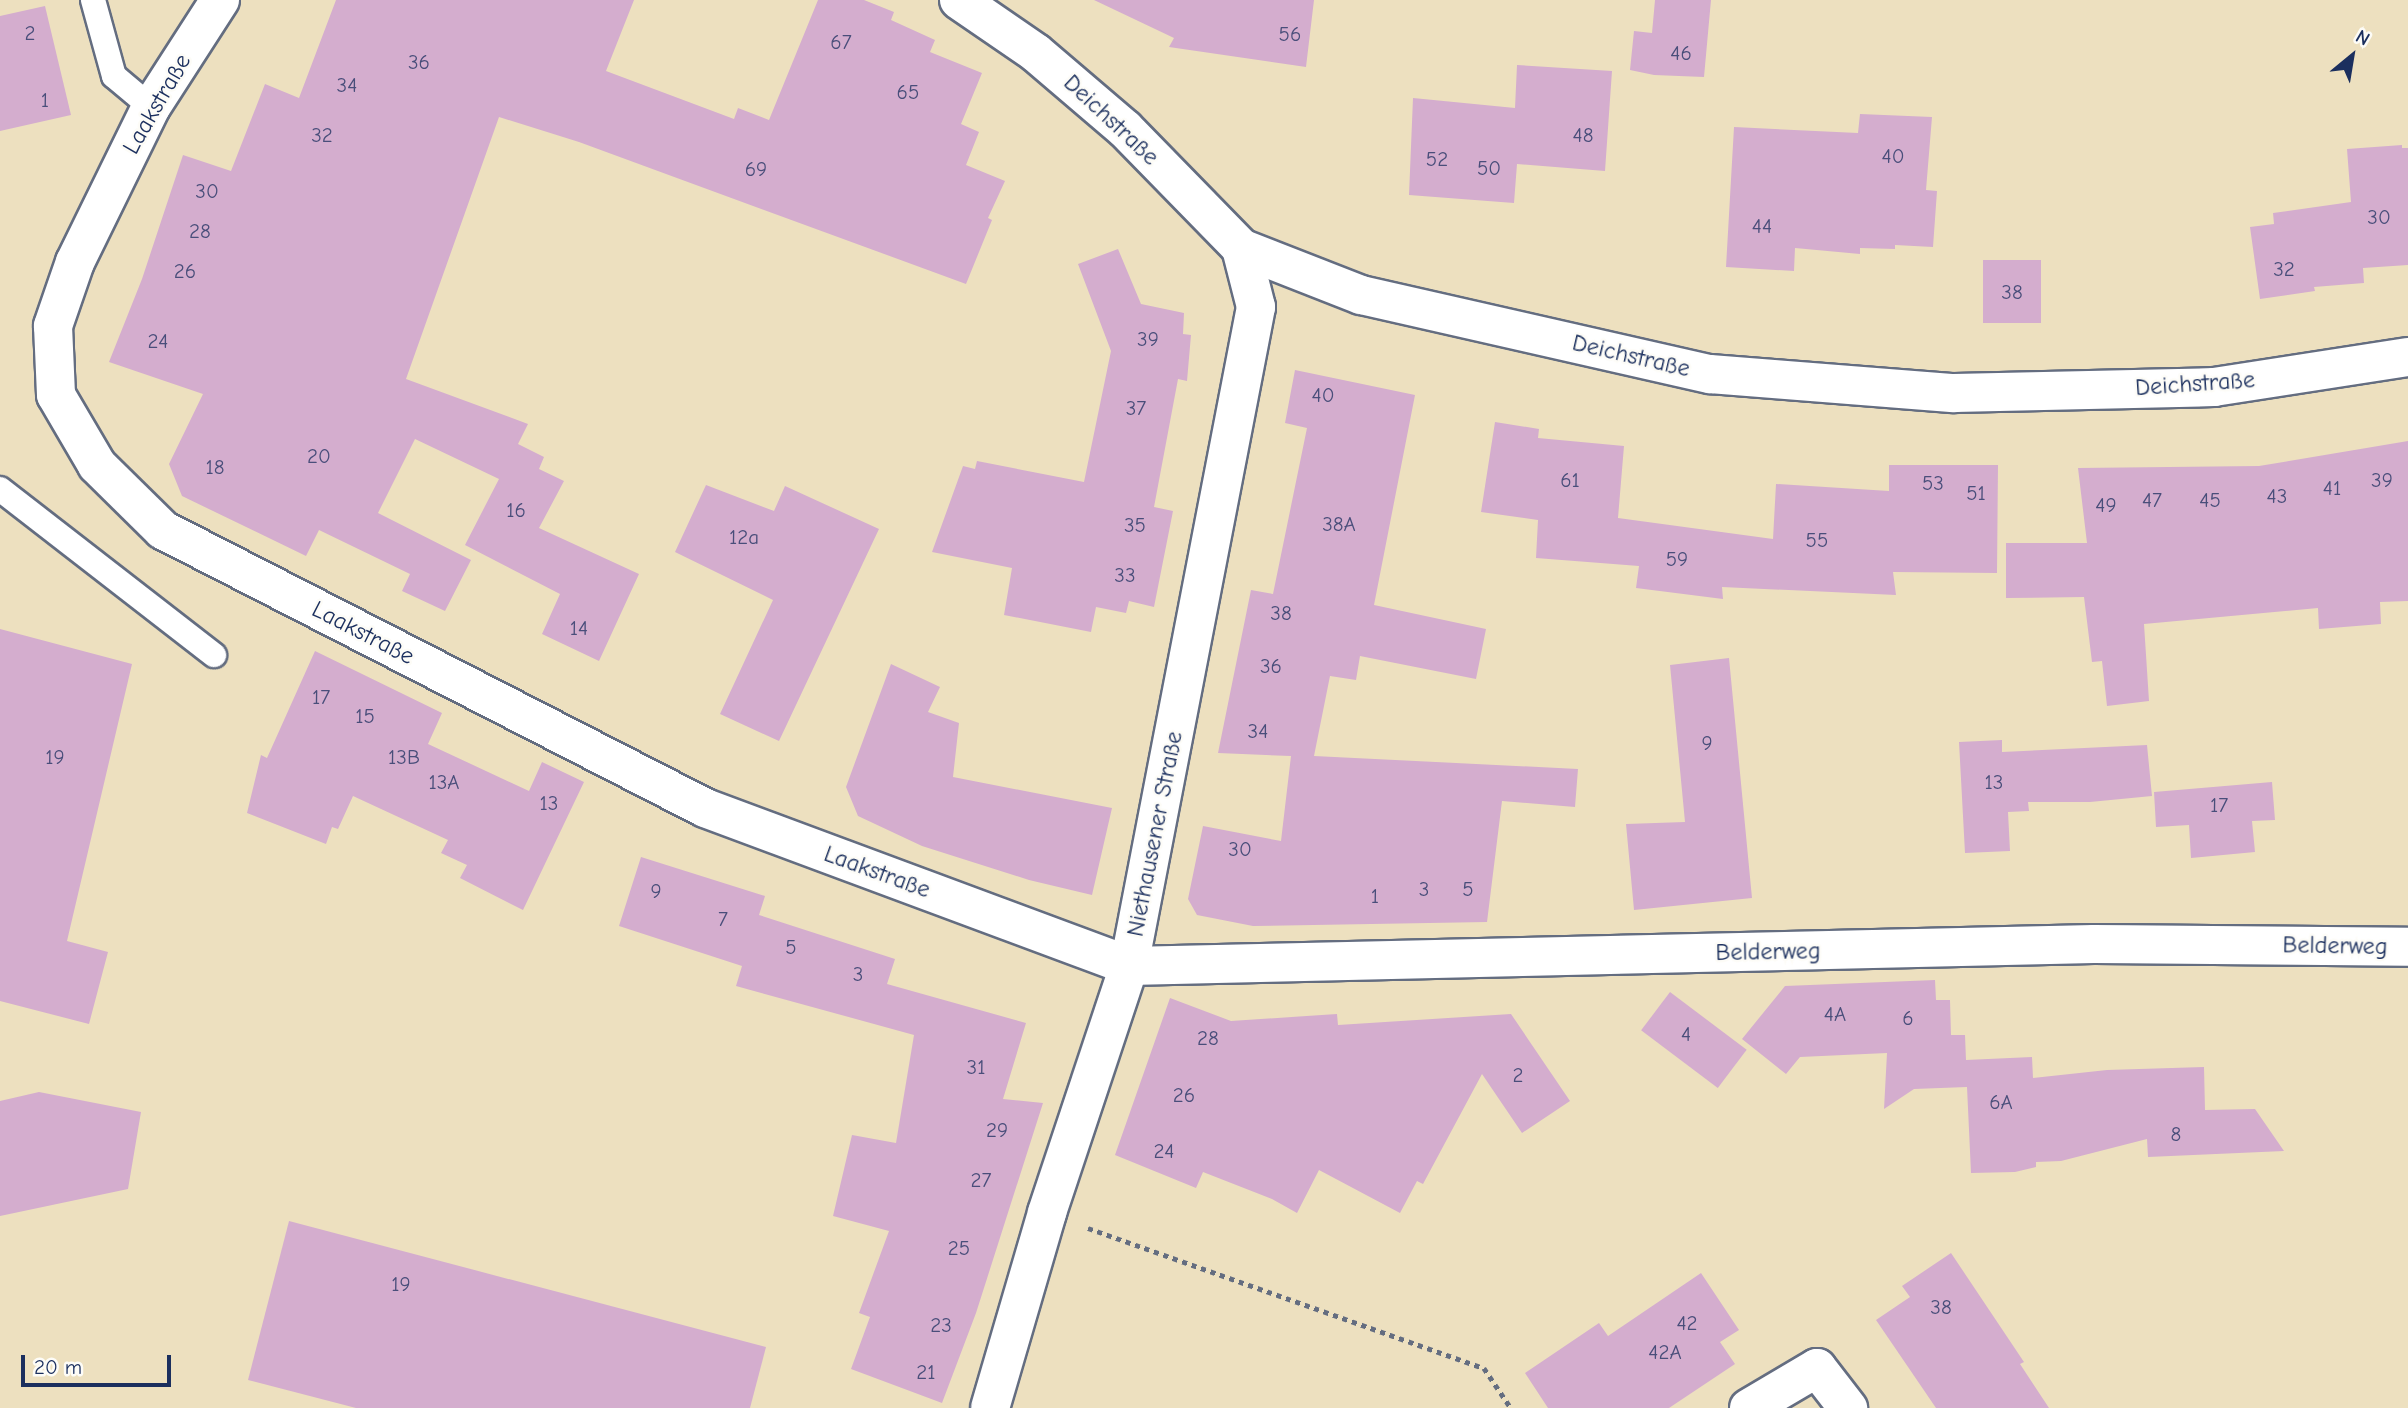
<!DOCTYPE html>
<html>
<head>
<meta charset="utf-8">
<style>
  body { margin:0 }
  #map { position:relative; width:2408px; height:1408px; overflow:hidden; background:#ede0bf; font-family:"Comic Neue",sans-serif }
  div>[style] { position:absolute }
  .building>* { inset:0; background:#d4adce; transform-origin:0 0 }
  .path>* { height:4.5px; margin-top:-2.25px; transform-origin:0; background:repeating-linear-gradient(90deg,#646d80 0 5px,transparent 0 10px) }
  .roads { filter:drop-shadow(2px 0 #646d80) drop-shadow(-2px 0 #646d80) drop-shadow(0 2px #646d80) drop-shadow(0 -2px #646d80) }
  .service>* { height:24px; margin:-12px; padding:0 12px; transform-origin:12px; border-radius:12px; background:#fff }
  .minor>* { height:38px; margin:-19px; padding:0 19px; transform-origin:19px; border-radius:19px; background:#fff }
  .tertiary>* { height:38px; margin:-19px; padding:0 19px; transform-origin:19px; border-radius:19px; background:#fff }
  span { translate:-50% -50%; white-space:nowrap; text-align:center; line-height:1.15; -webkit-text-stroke:5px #fdfcf7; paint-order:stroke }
  .number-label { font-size:21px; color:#494e7a }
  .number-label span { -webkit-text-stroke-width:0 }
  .street-label { font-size:24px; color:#1b2f5e }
  .north { position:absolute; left:2317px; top:21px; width:70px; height:70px; -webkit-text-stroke:5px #fdfcf7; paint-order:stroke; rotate:30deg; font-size:19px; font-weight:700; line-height:28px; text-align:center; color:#1b2f5e }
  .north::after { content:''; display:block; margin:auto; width:24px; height:32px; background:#1b2f5e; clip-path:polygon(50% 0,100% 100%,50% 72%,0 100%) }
  .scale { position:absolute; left:21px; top:1355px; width:150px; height:32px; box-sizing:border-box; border:4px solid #1b2f5e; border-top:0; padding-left:9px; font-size:21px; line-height:24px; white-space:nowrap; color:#1b2f5e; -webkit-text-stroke:5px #fdfcf7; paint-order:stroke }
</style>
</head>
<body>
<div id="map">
  <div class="building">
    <i style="clip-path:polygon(336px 0,634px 0,606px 71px,734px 119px,738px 108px,769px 120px,818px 0,864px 0,894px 12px,891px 20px,935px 40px,930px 52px,982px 73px,961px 124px,979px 132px,966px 165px,1005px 181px,988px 218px,992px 220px,966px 284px,579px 142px,499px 117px,406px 379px,528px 424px,518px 444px,544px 457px,539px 469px,564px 481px,539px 528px,639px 574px,599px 661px,542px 634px,560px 594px,465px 545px,499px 479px,415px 439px,378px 513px,471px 560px,445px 611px,402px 591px,410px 574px,319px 530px,306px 556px,182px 496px,169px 464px,203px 394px,109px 362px,142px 279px,183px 155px,231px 171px,265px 84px,299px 98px)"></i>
    <i style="clip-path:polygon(1094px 0,1314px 0,1306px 67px,1169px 47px,1174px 38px)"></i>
    <i style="clip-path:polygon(1655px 0,1711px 0,1704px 77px,1654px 75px,1630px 70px,1634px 31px,1652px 33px)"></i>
    <i style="clip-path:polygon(45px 6px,71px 115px,0 131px,0 16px)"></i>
    <i style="clip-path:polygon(1517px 65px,1612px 71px,1605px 171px,1517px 164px,1514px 203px,1409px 195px,1413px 98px,1515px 108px)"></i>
    <i style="clip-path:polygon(1860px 114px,1932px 117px,1926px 190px,1937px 191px,1933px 247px,1895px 245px,1895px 249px,1860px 248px,1860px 254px,1795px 248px,1794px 271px,1726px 267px,1734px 127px,1858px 133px)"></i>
    <i style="clip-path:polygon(2402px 145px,2402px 148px,2408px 148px,2408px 265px,2363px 268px,2364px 283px,2314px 287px,2315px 291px,2260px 299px,2250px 227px,2274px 224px,2273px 213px,2351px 202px,2347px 149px)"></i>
    <i style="clip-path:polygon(1118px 249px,1141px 304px,1184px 313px,1183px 334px,1191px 335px,1187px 381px,1178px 379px,1154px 507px,1173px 511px,1154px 607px,1129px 601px,1126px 613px,1096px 607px,1091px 632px,1004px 615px,1012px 568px,932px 552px,963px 466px,975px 469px,977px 461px,1084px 482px,1111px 351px,1078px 264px)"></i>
    <i style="left:1983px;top:260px;width:58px;height:63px"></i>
    <i style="clip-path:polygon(1295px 370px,1415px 395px,1374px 605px,1486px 629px,1476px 679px,1360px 656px,1356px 680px,1330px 676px,1314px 756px,1578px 769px,1575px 807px,1502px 801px,1487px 922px,1253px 926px,1197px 915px,1188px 899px,1203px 826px,1281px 841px,1291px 756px,1218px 753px,1251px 590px,1273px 594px,1307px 428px,1285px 423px)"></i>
    <i style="clip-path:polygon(1495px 422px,1539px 429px,1538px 438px,1624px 446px,1618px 518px,1773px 539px,1776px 484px,1889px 491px,1889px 465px,1998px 465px,1997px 573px,1893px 572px,1896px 595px,1722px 587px,1723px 599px,1636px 588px,1639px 566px,1536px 558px,1538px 520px,1481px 512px)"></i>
    <i style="clip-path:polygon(2408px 441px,2408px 601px,2380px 602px,2381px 624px,2319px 629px,2318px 608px,2144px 624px,2149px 701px,2107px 706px,2102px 661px,2092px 662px,2084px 597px,2006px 598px,2006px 543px,2087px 543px,2078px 468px,2259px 466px)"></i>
    <i style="clip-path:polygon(706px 485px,774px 511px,785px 486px,879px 529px,779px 741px,720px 714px,773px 600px,675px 552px)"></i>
    <i style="clip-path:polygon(0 629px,132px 664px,67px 941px,108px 952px,89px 1024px,0 1001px)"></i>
    <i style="clip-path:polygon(315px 651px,442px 713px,428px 744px,529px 791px,542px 762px,584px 782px,523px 910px,460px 878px,467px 865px,441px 853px,448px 840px,353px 796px,338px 829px,332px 827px,326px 844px,247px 813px,261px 755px,267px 758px)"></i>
    <i style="clip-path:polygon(1729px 658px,1752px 898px,1634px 910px,1626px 824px,1685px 822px,1670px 665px)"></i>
    <i style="clip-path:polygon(891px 664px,940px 687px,928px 712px,959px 723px,953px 777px,1112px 808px,1092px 895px,1029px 880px,922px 846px,858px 816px,846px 787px)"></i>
    <i style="clip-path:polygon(2002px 740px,2002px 752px,2147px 745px,2152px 796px,2090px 802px,2028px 802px,2029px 811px,2008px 812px,2010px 851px,1965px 853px,1959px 742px)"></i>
    <i style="clip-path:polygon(2272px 782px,2275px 820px,2252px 821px,2255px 852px,2191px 858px,2189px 825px,2156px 827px,2154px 792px)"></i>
    <i style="clip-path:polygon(641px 857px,765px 896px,759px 915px,895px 959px,887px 984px,1026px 1023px,1003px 1099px,1043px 1103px,976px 1313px,942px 1403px,851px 1369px,870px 1317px,859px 1313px,889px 1231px,833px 1216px,852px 1135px,896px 1143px,914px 1035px,736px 986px,742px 966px,619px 926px)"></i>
    <i style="clip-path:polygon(1935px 980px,1936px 1000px,1950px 1000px,1951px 1035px,1965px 1035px,1966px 1060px,2032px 1057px,2033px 1078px,2107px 1070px,2204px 1067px,2205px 1110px,2255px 1109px,2284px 1151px,2148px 1157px,2147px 1139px,2061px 1161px,2036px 1162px,2036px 1167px,2015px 1172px,1971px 1173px,1967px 1087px,1914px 1089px,1884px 1109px,1887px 1053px,1800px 1057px,1786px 1074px,1742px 1039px,1785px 986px)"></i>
    <i style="left:1670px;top:992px;width:96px;height:48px;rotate:37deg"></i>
    <i style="clip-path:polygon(1170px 998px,1231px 1021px,1337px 1014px,1338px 1025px,1511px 1014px,1570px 1101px,1522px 1133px,1482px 1074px,1423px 1184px,1417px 1181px,1400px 1213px,1319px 1170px,1297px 1213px,1272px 1199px,1203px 1172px,1196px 1188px,1115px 1155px)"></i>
    <i style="clip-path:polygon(39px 1092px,141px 1112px,128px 1189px,0 1216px,0 1101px)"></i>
    <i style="clip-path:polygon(289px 1221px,766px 1347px,750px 1408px,356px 1408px,248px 1380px)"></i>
    <i style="clip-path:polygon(1951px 1253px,2024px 1362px,2020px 1364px,2049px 1408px,1936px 1408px,1876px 1320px,1910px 1297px,1902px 1286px)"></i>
    <i style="clip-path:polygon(1701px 1273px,1739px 1330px,1720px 1342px,1735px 1364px,1669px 1408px,1548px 1408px,1525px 1373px,1599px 1323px,1608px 1336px)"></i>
  </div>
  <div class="path">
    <i style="left:1088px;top:1228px;width:420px;rotate:19.5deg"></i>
    <i style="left:1484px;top:1368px;width:48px;rotate:56deg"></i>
  </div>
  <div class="roads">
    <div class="service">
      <i style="left:93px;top:0;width:79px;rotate:74.6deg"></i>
      <i style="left:114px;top:76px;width:48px;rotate:40deg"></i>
      <i style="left:0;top:489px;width:271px;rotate:37.8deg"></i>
    </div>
    <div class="minor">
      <i style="left:220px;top:0;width:127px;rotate:122.8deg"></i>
      <i style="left:151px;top:107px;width:173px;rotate:116.1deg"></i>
      <i style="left:75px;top:262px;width:68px;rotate:109deg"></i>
      <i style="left:53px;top:326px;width:69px;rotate:87.5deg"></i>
      <i style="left:56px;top:395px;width:81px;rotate:59.6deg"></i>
      <i style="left:97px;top:465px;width:93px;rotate:44.6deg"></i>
      <i style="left:163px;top:530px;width:609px;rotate:27.15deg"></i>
      <i style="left:705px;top:808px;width:452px;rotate:20.4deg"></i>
      <i style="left:1129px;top:966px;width:965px;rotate:-1.31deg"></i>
      <i style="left:2094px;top:944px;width:314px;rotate:0.5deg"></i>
      <i style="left:1241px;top:248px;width:129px;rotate:21.4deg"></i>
      <i style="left:1361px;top:295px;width:358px;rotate:12.8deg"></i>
      <i style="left:1710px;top:374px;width:245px;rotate:4.5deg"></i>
      <i style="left:1954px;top:393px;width:260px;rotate:-1.3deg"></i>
      <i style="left:2214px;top:387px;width:196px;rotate:-8.8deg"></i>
      <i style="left:1749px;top:1408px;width:79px;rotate:-30.5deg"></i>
      <i style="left:1817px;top:1368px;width:51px;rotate:52.2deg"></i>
    </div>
    <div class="tertiary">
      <i style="left:959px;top:0;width:93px;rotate:34.5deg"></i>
      <i style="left:1036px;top:53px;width:117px;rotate:40.5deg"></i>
      <i style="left:1125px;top:129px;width:166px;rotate:45.7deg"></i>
      <i style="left:1241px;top:248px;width:61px;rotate:75.7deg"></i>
      <i style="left:1256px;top:307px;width:671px;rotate:100.91deg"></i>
      <i style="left:1129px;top:966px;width:260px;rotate:108.4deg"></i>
      <i style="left:1047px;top:1213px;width:203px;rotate:106.3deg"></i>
    </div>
  </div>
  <div class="number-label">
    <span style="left:30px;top:33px">2</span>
    <span style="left:1290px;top:34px">56</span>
    <span style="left:841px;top:42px">67</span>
    <span style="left:1681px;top:53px">46</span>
    <span style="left:419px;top:62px">36</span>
    <span style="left:347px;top:85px">34</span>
    <span style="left:908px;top:92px">65</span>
    <span style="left:45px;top:100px">1</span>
    <span style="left:322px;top:135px">32</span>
    <span style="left:1583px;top:135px">48</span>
    <span style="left:1893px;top:156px">40</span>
    <span style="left:1437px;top:159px">52</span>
    <span style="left:1489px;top:168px">50</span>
    <span style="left:756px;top:169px">69</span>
    <span style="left:207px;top:191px">30</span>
    <span style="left:2379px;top:217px">30</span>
    <span style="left:1762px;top:226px">44</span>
    <span style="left:200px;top:231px">28</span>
    <span style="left:2284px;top:269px">32</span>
    <span style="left:185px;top:271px">26</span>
    <span style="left:2012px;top:292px">38</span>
    <span style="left:1148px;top:339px">39</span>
    <span style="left:158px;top:341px">24</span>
    <span style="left:1323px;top:395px">40</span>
    <span style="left:1136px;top:408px">37</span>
    <span style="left:319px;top:456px">20</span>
    <span style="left:215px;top:467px">18</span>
    <span style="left:1570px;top:480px">61</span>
    <span style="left:2382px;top:480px">39</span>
    <span style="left:1933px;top:483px">53</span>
    <span style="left:2332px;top:488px">41</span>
    <span style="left:1976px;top:493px">51</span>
    <span style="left:2277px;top:496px">43</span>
    <span style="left:2152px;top:500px">47</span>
    <span style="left:2210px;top:500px">45</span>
    <span style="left:2106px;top:505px">49</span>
    <span style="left:516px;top:510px">16</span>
    <span style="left:1339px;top:524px">38A</span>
    <span style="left:1135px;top:525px">35</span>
    <span style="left:744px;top:537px">12a</span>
    <span style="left:1817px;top:540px">55</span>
    <span style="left:1677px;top:559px">59</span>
    <span style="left:1125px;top:575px">33</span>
    <span style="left:1281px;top:613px">38</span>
    <span style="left:579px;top:628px">14</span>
    <span style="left:1271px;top:666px">36</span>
    <span style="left:321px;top:697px">17</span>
    <span style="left:365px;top:716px">15</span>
    <span style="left:1258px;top:731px">34</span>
    <span style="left:1707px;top:743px">9</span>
    <span style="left:55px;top:757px">19</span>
    <span style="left:404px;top:757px">13B</span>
    <span style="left:444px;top:782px">13A</span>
    <span style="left:1994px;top:782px">13</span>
    <span style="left:549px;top:803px">13</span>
    <span style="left:2219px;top:805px">17</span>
    <span style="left:1240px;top:849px">30</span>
    <span style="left:1424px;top:889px">3</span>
    <span style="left:1468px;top:889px">5</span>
    <span style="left:656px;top:891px">9</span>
    <span style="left:1375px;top:896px">1</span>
    <span style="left:723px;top:919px">7</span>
    <span style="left:791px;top:947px">5</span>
    <span style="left:858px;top:974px">3</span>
    <span style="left:1835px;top:1014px">4A</span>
    <span style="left:1908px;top:1018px">6</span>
    <span style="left:1686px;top:1034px">4</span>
    <span style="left:1208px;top:1038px">28</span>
    <span style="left:976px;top:1067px">31</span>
    <span style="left:1518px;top:1075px">2</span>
    <span style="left:1184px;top:1095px">26</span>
    <span style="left:2001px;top:1102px">6A</span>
    <span style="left:997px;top:1130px">29</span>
    <span style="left:2176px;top:1134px">8</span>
    <span style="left:1164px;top:1151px">24</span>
    <span style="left:981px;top:1180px">27</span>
    <span style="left:959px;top:1248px">25</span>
    <span style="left:401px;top:1284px">19</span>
    <span style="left:1941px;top:1307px">38</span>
    <span style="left:1687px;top:1323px">42</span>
    <span style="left:941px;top:1325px">23</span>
    <span style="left:1665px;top:1352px">42A</span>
    <span style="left:926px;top:1372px">21</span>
  </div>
  <div class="street-label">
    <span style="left:157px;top:104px;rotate:-60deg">Laakstraße</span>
    <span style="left:1111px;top:120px;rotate:43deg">Deichstraße</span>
    <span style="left:1631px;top:356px;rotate:13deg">Deichstraße</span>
    <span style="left:2195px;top:384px;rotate:-4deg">Deichstraße</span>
    <span style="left:363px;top:633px;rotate:27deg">Laakstraße</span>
    <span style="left:1155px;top:834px;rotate:-79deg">Niethausener Straße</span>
    <span style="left:877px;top:872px;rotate:20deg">Laakstraße</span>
    <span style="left:2335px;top:946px;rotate:1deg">Belderweg</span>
    <span style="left:1768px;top:952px;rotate:-1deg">Belderweg</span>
  </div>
  <div class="north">N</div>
  <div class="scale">20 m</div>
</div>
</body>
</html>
